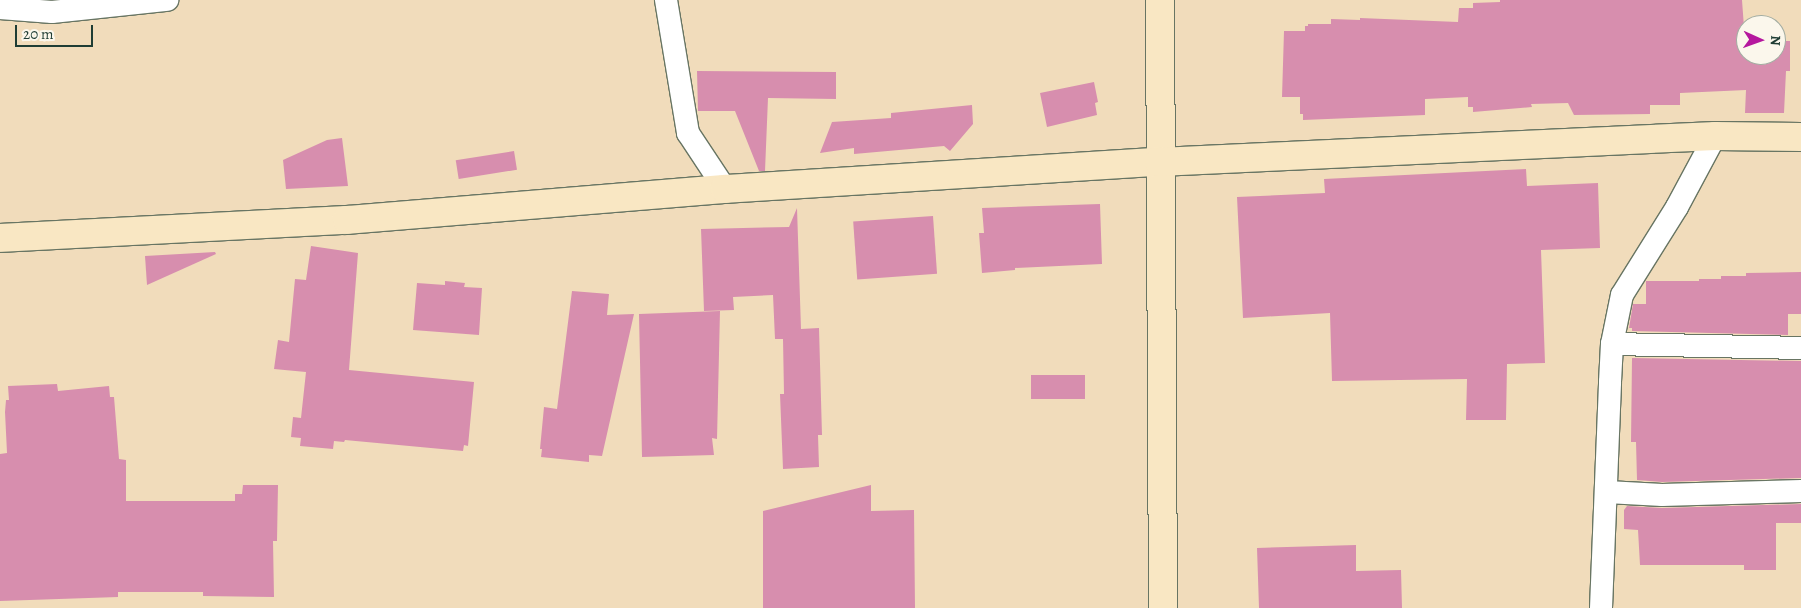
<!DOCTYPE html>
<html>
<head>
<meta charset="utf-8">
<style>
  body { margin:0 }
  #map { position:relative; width:1801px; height:608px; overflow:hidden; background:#f1dcbb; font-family:Alegreya,serif }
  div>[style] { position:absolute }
  .building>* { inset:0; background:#d78eae; transform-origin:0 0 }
  .roads { filter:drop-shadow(1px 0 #687563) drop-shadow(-1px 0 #687563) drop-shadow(0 1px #687563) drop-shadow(0 -1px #687563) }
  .street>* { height:22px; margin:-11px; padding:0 11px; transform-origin:11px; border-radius:11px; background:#fff }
  .secondary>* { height:28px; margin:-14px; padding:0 14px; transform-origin:14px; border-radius:14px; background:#f9e7c3 }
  span { translate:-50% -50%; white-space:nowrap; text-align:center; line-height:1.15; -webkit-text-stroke:4px #fbf7ec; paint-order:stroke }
  .north { position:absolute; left:1736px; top:15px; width:50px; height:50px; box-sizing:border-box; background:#fbf7ec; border:1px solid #a3ada2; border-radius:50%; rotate:92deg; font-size:14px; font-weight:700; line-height:20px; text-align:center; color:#1f3d34 }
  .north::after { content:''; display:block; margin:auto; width:18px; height:22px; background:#b5179e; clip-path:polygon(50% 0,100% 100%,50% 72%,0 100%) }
  .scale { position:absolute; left:15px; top:25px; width:78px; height:22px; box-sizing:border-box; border:2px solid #1f3d34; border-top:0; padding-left:6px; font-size:15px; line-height:18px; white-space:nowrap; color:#1f3d34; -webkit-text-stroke:4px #fbf7ec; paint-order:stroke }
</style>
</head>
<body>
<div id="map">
  <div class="building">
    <i style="clip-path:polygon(1500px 0,1742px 0,1746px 55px,1776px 55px,1776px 41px,1790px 41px,1790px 71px,1786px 71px,1784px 113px,1745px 113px,1746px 90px,1680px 93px,1680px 105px,1650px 105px,1650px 114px,1574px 115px,1568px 103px,1531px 104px,1532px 107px,1473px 112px,1473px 107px,1468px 107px,1468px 97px,1425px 99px,1425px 115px,1303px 120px,1303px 114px,1300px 114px,1300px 97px,1282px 97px,1284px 31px,1305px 31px,1305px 26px,1308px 26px,1308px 24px,1331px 24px,1331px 19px,1360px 20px,1360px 18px,1458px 22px,1459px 8px,1473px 8px,1473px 3px,1500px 2px)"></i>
    <i style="clip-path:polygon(697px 71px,836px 72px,836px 99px,768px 98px,765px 171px,759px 171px,735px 111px,698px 111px)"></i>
    <i style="clip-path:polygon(1094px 82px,1098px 102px,1095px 103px,1097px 115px,1047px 127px,1040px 93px)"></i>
    <i style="clip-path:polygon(972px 105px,973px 124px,950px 151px,944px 146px,854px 154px,854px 148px,820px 153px,832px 122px,891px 118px,891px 113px)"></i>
    <i style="clip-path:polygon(342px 138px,348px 186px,286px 189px,283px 160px,327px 140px)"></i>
    <i style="left:514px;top:151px;width:19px;height:59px;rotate:81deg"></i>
    <i style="clip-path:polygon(1526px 169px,1527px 186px,1598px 183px,1600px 248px,1541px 250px,1545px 363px,1507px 364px,1506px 420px,1466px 420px,1467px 379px,1332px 381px,1330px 313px,1243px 318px,1237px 197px,1325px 193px,1324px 179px)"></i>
    <i style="clip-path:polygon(1100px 204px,1102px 264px,1015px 268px,1015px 270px,982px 273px,979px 233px,984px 233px,982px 208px)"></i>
    <i style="clip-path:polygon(797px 208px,801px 329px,819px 328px,822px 435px,818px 435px,819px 467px,783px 469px,780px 394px,784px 394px,783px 339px,775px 339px,773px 295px,733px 297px,734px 310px,704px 311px,701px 229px,789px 227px)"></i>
    <i style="left:933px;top:216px;width:58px;height:80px;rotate:86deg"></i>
    <i style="clip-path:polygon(311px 246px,358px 253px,349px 370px,474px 382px,468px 446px,464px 445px,463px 451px,345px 440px,344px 442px,334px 441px,333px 449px,300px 446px,301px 438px,291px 437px,293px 417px,301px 418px,306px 372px,274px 369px,278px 340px,289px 342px,295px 279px,306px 280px)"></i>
    <i style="clip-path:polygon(215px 252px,216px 254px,147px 285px,145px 256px)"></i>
    <i style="clip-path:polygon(1801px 272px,1801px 314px,1788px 314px,1788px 335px,1632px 331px,1632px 328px,1629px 328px,1633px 304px,1646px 304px,1646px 281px,1699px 281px,1699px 279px,1721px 279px,1721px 276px,1746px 276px,1746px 273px)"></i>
    <i style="clip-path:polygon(445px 281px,465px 283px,464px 287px,482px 288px,479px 335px,413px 330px,417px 283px,445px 285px)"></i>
    <i style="clip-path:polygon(572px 291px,609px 294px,607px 315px,634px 314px,602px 456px,589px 455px,589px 462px,541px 457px,542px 449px,540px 449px,544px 407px,557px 409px)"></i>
    <i style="clip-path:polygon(720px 311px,717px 439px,712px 438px,714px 455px,642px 457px,639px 314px)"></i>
    <i style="clip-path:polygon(1632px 358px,1801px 361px,1801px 478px,1662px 482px,1637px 480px,1636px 442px,1631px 442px)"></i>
    <i style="left:1085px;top:375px;width:24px;height:54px;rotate:90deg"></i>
    <i style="clip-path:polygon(57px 384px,58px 391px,109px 386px,110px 397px,114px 397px,119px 459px,126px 460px,126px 501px,235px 501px,235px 494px,242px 494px,243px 485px,278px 485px,277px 541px,273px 541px,274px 597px,203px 596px,203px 592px,118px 592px,118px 597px,0 601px,0 454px,7px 453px,5px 412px,6px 400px,9px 400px,8px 386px)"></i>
    <i style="clip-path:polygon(871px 485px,871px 511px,914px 510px,915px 608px,763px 608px,763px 511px)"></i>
    <i style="clip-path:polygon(1801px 504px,1801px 523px,1776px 523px,1776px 570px,1744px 570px,1744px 565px,1640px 565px,1638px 530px,1624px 529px,1624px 510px,1627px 506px,1662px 508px)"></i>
    <i style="clip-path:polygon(1356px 545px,1356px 571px,1401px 570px,1402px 608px,1259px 608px,1257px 548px)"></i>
  </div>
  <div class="roads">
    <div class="street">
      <i style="left:666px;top:0;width:135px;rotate:80.6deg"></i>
      <i style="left:688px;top:133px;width:67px;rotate:56.5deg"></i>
      <i style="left:0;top:8px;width:52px;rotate:4.4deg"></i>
      <i style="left:52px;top:12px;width:116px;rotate:-6deg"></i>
      <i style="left:1612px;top:344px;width:189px;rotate:1.2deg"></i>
      <i style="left:1607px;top:492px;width:55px;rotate:3.1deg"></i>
      <i style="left:1662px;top:495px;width:139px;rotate:-1.6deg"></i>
      <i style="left:1601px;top:608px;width:226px;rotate:-87.7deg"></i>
      <i style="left:1610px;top:382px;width:38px;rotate:-87deg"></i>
      <i style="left:1612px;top:344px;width:50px;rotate:-78.5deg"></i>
      <i style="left:1622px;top:295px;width:104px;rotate:-58deg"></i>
      <i style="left:1677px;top:207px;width:81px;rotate:-61.8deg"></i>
    </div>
    <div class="secondary">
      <i style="left:1160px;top:0;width:608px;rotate:89.72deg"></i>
      <i style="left:0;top:238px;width:347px;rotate:-3deg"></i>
      <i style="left:347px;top:220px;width:379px;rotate:-4.7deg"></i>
      <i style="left:725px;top:189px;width:435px;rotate:-3.6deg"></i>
      <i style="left:1159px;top:162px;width:557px;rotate:-2.68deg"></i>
      <i style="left:1715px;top:136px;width:86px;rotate:0.7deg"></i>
    </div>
  </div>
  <div class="north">N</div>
  <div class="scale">20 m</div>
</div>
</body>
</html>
